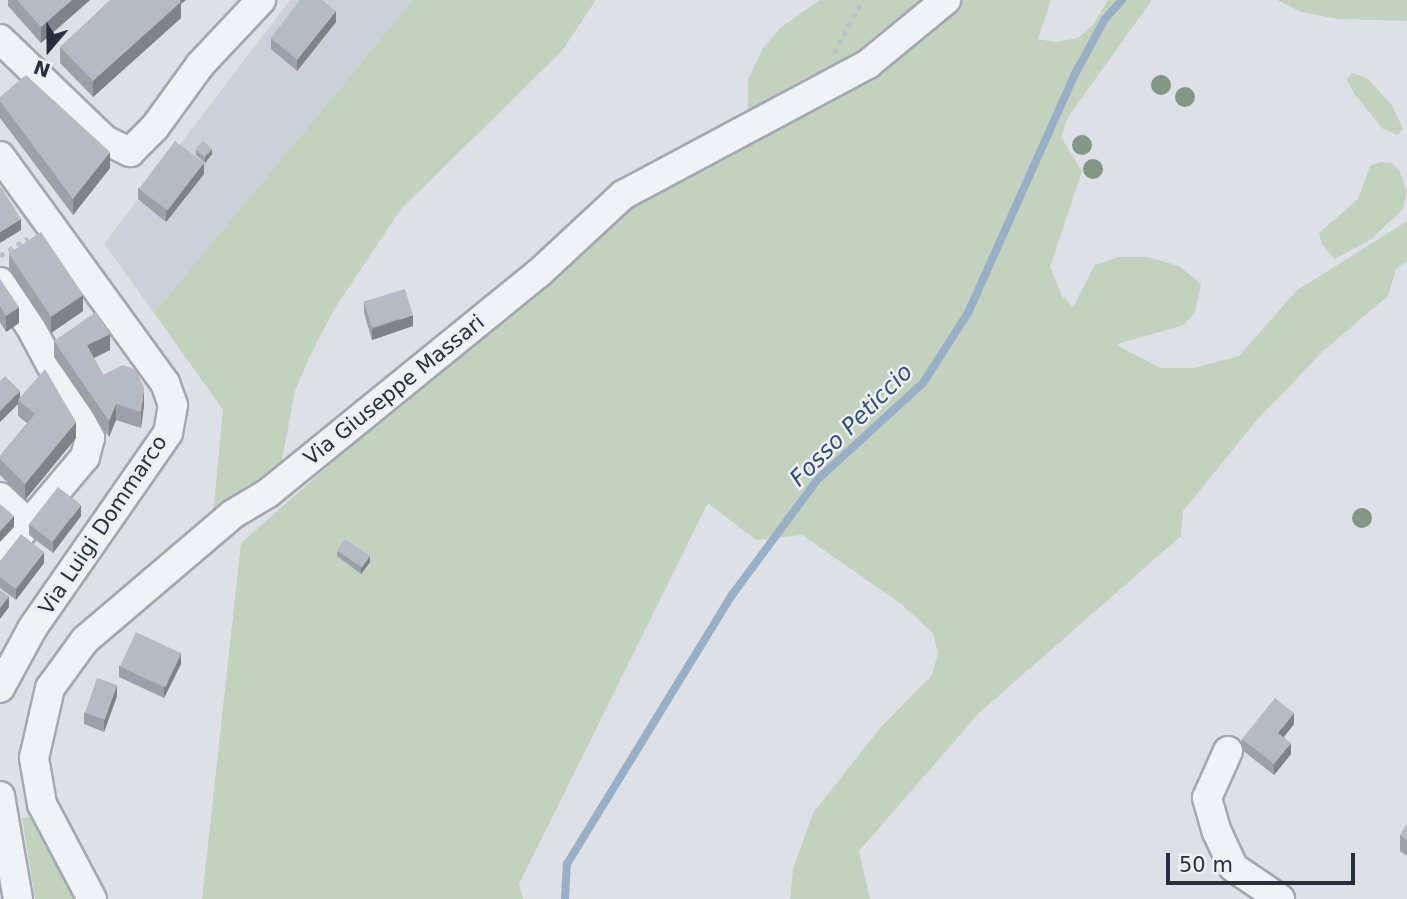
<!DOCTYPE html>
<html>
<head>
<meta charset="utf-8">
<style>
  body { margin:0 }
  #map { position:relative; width:1407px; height:899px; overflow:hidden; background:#dde1e7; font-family:"DejaVu Sans",sans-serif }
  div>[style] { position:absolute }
  .built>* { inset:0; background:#ccd0d9 }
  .green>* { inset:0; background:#c3d1bf }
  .stream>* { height:8px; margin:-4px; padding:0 4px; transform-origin:4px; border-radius:4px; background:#99afc6 }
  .path>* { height:4.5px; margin-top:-2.25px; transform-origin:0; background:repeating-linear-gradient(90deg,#bcbfc5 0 5px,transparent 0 10px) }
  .roads { filter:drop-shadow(2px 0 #a3a8b1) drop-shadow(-2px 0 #a3a8b1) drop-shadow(0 2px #a3a8b1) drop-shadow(0 -2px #a3a8b1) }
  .minor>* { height:28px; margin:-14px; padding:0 14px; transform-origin:14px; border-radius:14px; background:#f0f2f5 }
  .trees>* { width:20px; height:20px; margin:-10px; border-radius:50%; background:#849685 }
  .wall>* { inset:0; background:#9ca0a8 }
  .shaded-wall>* { inset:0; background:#7f8288 }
  .building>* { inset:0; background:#b5bac3; transform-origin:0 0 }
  span { translate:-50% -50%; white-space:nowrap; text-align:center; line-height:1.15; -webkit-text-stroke:5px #edf0f5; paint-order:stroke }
  .street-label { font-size:21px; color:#272f3d }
  .water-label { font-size:23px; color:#334e70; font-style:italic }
  .north { position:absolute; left:14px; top:14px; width:70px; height:70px; -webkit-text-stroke:5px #edf0f5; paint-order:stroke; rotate:200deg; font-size:19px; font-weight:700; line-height:28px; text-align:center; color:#272f3d }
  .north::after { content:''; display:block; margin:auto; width:24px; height:32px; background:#272f3d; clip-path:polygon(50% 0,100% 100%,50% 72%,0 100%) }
  .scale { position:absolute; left:1166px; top:853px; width:189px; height:32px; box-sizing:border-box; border:4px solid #272f3d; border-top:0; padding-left:9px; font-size:21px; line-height:24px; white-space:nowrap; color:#272f3d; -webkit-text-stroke:5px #edf0f5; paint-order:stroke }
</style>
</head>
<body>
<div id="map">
  <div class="built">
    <i style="clip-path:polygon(290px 0,413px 0,154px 313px,104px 244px)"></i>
  </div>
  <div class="green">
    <i style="clip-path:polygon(413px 0,596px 0,562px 51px,401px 209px,333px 311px,310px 356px,295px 391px,282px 460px,212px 524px,223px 410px,154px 313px)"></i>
    <i style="clip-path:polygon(820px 0,932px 0,872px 52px,748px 111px,748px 80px,763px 48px,780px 28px)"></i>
    <i style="clip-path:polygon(950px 0,1051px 0,1038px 39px,1055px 42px,1078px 38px,1093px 25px,1108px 0,1152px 0,1068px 117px,1061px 137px,1082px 171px,1050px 267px,1062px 296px,1073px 307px,1095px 265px,1118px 257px,1147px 257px,1179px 266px,1201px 284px,1195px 312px,1184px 325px,1117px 344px,1122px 348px,1160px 368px,1194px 368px,1239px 356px,1296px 291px,1407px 221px,1407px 261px,1396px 269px,1388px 296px,1324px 350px,1257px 420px,1183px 511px,1181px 536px,980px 712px,859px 851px,870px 899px,790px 899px,793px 869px,813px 813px,880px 728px,932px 675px,938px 653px,933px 633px,900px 603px,802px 535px,756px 540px,708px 503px,519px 884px,523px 899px,202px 899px,241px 543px,613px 215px)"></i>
    <i style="clip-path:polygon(1277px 0,1407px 0,1407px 21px,1338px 19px,1301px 12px)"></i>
    <i style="clip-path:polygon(1352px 73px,1367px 78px,1392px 105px,1403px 129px,1398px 135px,1383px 129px,1353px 92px,1347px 79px)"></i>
    <i style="clip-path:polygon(1380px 162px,1392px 163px,1400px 171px,1407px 192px,1403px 209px,1370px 240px,1335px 259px,1322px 245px,1319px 233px,1358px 199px,1370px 166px)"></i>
    <i style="clip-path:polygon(30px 817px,77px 898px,77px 899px,35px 899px,22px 818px)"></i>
  </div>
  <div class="stream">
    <i style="left:565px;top:899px;width:35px;rotate:-87deg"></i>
    <i style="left:567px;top:864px;width:316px;rotate:-58.5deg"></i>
    <i style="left:732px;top:595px;width:143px;rotate:-53.5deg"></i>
    <i style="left:817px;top:480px;width:144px;rotate:-42.5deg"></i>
    <i style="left:923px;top:383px;width:83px;rotate:-57.3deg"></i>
    <i style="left:968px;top:313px;width:264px;rotate:-65.9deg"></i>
    <i style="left:1076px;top:72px;width:60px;rotate:-61.3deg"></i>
    <i style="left:1105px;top:19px;width:25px;rotate:-48deg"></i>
  </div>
  <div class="path">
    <i style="left:834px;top:53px;width:60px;rotate:-62.2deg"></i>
    <i style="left:0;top:256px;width:33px;rotate:-33deg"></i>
  </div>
  <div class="roads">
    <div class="minor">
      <i style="left:0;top:39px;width:146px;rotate:43.9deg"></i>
      <i style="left:105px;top:140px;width:28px;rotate:26deg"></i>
      <i style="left:130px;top:152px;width:35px;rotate:-45deg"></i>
      <i style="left:155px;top:127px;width:77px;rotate:-54deg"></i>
      <i style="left:200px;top:65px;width:89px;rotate:-46.8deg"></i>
      <i style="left:0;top:156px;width:281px;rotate:54deg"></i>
      <i style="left:165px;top:383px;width:23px;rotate:70deg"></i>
      <i style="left:173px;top:405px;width:28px;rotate:100deg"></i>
      <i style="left:168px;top:433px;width:239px;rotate:124.8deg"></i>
      <i style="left:32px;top:629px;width:67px;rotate:118.5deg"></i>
      <i style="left:0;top:282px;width:53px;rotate:55.7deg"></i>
      <i style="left:30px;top:326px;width:127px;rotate:61.8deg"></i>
      <i style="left:90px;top:438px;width:20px;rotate:105deg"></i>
      <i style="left:85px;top:457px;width:132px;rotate:130.1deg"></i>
      <i style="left:0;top:497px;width:38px;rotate:43deg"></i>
      <i style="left:1228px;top:751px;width:51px;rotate:114.1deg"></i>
      <i style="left:1207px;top:798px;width:35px;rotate:74deg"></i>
      <i style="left:1217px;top:832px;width:38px;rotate:65deg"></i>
      <i style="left:1233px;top:867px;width:57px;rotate:34.2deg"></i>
      <i style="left:0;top:796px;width:105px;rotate:80.1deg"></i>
      <i style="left:92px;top:899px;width:107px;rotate:-117.8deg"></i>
      <i style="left:42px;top:804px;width:47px;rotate:-99.9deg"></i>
      <i style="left:34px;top:758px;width:72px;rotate:-77.1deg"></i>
      <i style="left:50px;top:688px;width:59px;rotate:-53.9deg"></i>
      <i style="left:85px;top:640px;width:194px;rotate:-40.4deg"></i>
      <i style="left:233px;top:514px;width:41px;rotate:-31deg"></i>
      <i style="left:268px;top:493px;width:349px;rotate:-39.1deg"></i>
      <i style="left:539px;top:273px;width:115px;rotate:-42.9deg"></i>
      <i style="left:623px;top:195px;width:278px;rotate:-28.1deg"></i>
      <i style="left:868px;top:64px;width:101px;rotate:-39.4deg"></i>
    </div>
  </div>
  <div class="trees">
    <i style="left:1161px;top:85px"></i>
    <i style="left:1185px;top:97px"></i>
    <i style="left:1082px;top:145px"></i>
    <i style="left:1093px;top:169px"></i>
    <i style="left:1362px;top:518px"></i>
  </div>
  <div class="wall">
    <i style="clip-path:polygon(8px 0,90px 0,41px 43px,8px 6px)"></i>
    <i style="clip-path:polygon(181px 4px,181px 18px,93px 97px,60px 63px,60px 47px)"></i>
    <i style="clip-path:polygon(336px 22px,297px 71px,271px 49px,271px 38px)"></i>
    <i style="clip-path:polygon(0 97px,110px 168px,73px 215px,0 118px)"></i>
    <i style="clip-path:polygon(196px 150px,212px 154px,205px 163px,196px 155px)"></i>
    <i style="clip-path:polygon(204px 174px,166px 222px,138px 199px,138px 188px)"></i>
    <i style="clip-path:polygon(9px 254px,83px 311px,51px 333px,9px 270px)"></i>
    <i style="clip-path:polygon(0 279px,19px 323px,6px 332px,0 322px)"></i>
    <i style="clip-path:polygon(364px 302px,413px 326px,372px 340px,364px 313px)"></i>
    <i style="clip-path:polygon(54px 341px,110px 350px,94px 358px,103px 375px,144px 405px,141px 428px,116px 420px,109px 437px,54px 357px)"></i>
    <i style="clip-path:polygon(0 381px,20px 399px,76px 438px,25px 500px,0 475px,0 456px,27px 423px,18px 416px,18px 404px,0 422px)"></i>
    <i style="clip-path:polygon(81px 516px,53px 553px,29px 535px,29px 524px)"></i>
    <i style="clip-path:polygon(337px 551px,370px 562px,361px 574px,337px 556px)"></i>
    <i style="clip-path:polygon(0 561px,44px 563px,16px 600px,0 588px)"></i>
    <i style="clip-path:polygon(181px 664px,164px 698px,119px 677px,119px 666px)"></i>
    <i style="clip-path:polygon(117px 696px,104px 732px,84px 724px,84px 713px)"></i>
    <i style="clip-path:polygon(1294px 724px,1284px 737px,1291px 754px,1274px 775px,1242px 750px,1242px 739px)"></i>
    <i style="clip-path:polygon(1407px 824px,1407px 856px,1400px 851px,1400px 835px)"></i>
  </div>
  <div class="shaded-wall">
    <i style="clip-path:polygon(72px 0,90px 0,41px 43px,41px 27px)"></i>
    <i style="clip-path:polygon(175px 0,186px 0,181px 4px,181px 18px,93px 97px,93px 81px)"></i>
    <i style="clip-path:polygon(336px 11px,336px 22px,297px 71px,297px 60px)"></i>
    <i style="clip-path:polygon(212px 149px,212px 154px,205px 163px,205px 157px)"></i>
    <i style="clip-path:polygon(110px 152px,110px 168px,73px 215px,73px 199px)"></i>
    <i style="clip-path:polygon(204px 163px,204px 174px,166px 222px,166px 211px)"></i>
    <i style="clip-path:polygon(21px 219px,21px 230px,0 243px,0 232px)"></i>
    <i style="clip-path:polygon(83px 295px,83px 311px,51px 333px,51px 316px)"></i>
    <i style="clip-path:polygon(19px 307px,19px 323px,6px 332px,6px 316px)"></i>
    <i style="clip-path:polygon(413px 315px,413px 326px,372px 340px,372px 329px)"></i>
    <i style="clip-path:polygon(110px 334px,110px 350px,87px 361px,87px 345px)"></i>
    <i style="clip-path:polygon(144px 388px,144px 405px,141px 428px,141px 412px)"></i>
    <i style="clip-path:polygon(20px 391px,20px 401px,18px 400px,18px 404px,0 422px,0 411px)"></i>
    <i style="clip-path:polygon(116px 404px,116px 420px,109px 437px,109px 421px)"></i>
    <i style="clip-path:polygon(76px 422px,76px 438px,25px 500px,25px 484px)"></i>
    <i style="clip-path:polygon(81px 505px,81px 516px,53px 553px,53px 542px)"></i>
    <i style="clip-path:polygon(14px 516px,14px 527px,0 542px,0 531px)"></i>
    <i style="clip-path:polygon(44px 552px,44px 563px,16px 600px,16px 589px)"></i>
    <i style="clip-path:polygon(370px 556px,370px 562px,361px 574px,361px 568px)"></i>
    <i style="clip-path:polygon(9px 596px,9px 607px,0 619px,0 608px)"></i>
    <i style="clip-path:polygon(181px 653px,181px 664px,164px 698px,164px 687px)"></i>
    <i style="clip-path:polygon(117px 685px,117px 696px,104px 732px,104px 721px)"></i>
    <i style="clip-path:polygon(1294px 713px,1294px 724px,1278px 744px,1278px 733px)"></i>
    <i style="clip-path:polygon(1291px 743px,1291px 754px,1274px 775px,1274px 764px)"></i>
  </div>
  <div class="building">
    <i style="clip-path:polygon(17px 0,72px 0,41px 27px)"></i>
    <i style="clip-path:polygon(110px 0,180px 0,181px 2px,93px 81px,60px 47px)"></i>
    <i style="clip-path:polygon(300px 0,322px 0,336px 11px,297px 60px,271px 38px)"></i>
    <i style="clip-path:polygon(26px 75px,110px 152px,73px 199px,0 101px,0 97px)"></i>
    <i style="left:175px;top:141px;width:36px;height:60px;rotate:37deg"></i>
    <i style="left:203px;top:141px;width:12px;height:11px;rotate:42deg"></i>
    <i style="clip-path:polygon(1px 187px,21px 219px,0 232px,0 188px)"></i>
    <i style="left:41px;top:232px;width:76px;height:39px;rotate:56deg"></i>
    <i style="clip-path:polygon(0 279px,19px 307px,6px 316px,0 306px)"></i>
    <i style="left:405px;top:289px;width:27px;height:43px;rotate:73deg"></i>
    <i style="clip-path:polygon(96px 312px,110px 334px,87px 345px,103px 375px,123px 365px,136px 370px,144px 388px,141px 412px,116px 404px,109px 421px,54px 341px)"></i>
    <i style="clip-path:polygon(45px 369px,76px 422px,25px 484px,0 459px,0 456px,35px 414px,18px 400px)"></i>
    <i style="clip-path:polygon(5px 376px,20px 391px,0 411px,0 381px)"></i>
    <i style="left:58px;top:487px;width:29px;height:47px;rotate:38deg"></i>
    <i style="clip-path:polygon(0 504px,14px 516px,0 531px)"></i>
    <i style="clip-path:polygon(21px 534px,44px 552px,16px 589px,0 577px,0 561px)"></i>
    <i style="left:345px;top:539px;width:30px;height:14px;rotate:34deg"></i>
    <i style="clip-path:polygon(0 590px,9px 596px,0 608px)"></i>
    <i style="left:136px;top:632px;width:50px;height:38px;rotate:25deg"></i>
    <i style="left:97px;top:678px;width:21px;height:37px;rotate:19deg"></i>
    <i style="clip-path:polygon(1275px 698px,1294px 713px,1278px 733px,1291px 743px,1274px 764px,1242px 739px)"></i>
    <i style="clip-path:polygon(1407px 824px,1407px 840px,1400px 835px)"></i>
  </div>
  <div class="street-label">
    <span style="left:394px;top:390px;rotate:-39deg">Via Giuseppe Massari</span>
    <span style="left:103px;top:525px;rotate:-56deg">Via Luigi Dommarco</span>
  </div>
  <div class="water-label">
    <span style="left:851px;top:425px;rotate:-45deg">Fosso Peticcio</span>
  </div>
  <div class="north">N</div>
  <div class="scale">50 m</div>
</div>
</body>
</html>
